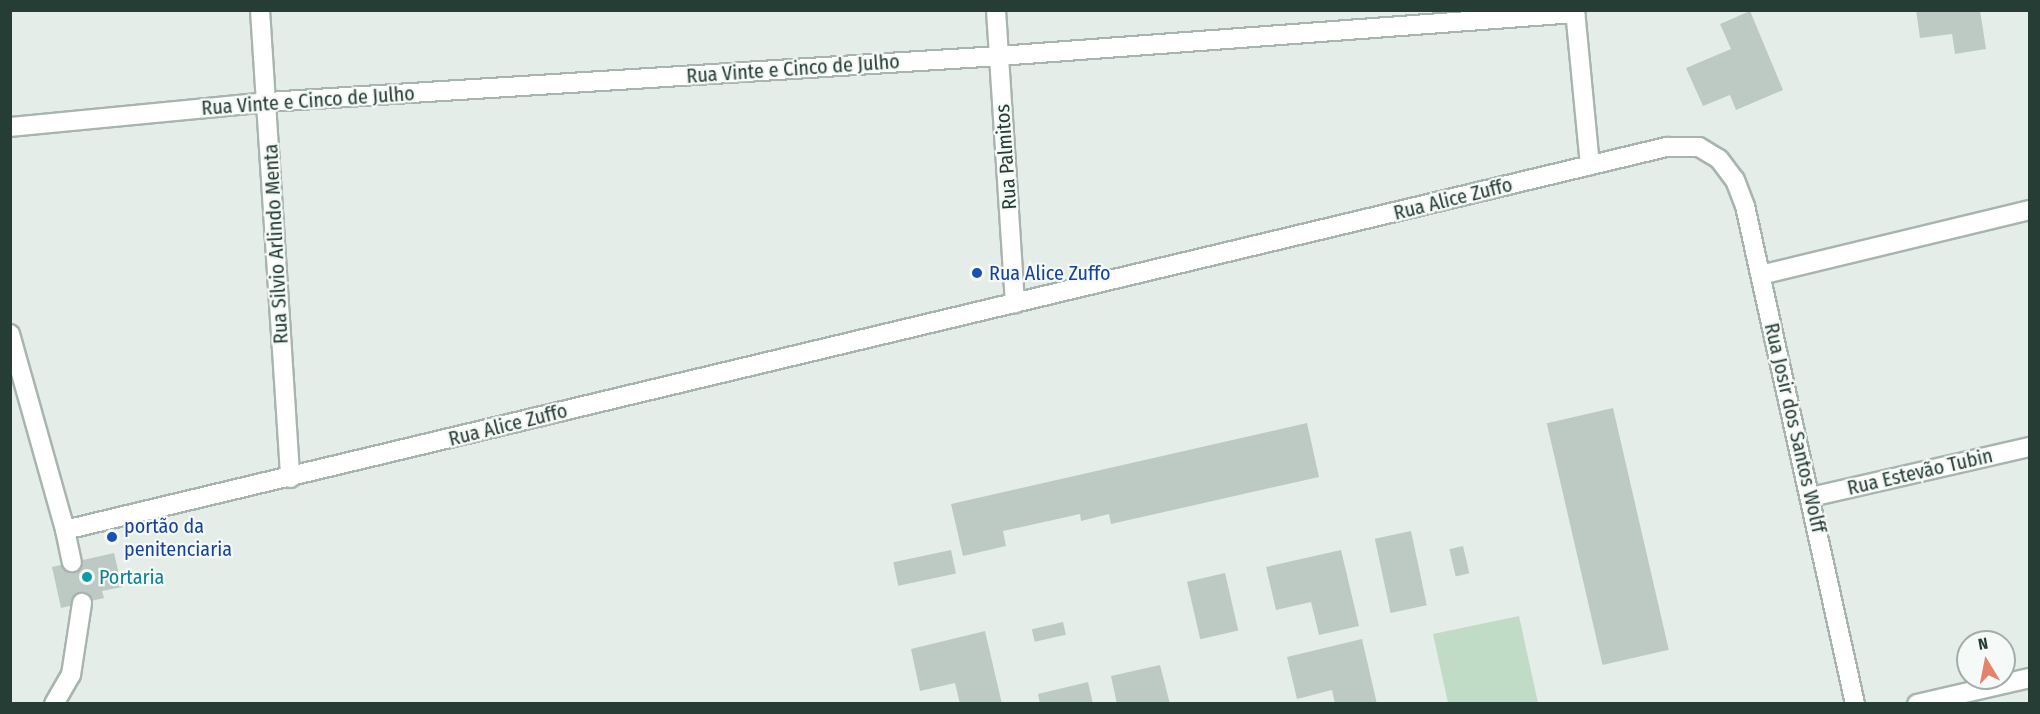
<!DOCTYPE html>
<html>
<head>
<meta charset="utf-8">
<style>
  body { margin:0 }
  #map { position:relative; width:2040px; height:714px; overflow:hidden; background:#e5ede9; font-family:"Fira Sans Condensed",sans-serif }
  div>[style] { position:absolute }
  .green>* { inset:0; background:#c0dbc6 }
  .building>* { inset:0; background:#bdcac4; transform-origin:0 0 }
  .roads { filter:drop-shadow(2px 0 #a8b5af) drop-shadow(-2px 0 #a8b5af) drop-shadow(0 2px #a8b5af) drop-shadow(0 -2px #a8b5af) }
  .lane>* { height:18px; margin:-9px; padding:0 9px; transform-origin:9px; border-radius:9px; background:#fff }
  .street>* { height:18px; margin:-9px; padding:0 9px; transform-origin:9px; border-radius:9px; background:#fff }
  .secondary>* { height:18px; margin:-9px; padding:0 9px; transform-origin:9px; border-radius:9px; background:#fff }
  .dots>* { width:16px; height:16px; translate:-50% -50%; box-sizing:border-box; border:3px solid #f5f9f7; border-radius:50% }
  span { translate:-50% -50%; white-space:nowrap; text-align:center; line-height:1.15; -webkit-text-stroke:4.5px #f5f9f7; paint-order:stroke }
  .street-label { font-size:20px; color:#263d35 }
  .transit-label { font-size:20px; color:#164399 }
  .left { translate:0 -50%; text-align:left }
  .culture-label { font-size:20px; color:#0d838f }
  .frame { position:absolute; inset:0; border:12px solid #263d35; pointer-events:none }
  .north { position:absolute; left:1956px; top:630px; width:60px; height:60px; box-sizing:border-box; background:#f5f9f7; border:2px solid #a2aea9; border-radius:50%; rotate:350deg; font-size:16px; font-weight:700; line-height:24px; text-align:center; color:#263d35 }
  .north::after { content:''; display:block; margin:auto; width:21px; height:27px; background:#e4826c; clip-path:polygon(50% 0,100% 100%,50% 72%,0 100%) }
</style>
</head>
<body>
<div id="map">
  <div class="green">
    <i style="clip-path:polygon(1519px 616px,1538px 703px,1448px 703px,1433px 634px)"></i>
  </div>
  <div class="building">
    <i style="clip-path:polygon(1916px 10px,1980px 10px,1986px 49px,1955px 54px,1952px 34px,1920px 38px)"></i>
    <i style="clip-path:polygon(1750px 11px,1783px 90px,1736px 110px,1730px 95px,1703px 106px,1686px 68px,1731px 49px,1720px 24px)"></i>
    <i style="left:1613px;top:408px;width:248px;height:68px;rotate:77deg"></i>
    <i style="clip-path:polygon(1307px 423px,1319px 477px,1111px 524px,1109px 514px,1081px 521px,1080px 514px,1003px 531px,1006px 546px,963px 556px,951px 504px)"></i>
    <i style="left:1411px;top:531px;width:76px;height:37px;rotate:78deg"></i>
    <i style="left:1463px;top:546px;width:28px;height:14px;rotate:77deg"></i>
    <i style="left:951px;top:550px;width:24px;height:59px;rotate:78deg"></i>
    <i style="clip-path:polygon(1341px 550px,1359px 626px,1319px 635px,1311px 602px,1276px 610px,1266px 567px)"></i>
    <i style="clip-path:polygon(114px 553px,122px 587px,102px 591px,104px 598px,61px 608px,52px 567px)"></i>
    <i style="left:1225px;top:573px;width:59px;height:39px;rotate:77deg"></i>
    <i style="left:1063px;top:622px;width:13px;height:32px;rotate:77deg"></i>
    <i style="clip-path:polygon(985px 631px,1002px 704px,960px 704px,955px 683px,920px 691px,911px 649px)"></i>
    <i style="clip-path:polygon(1362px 639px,1377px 704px,1335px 704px,1332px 690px,1297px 699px,1287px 657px)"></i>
    <i style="clip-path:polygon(1160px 665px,1170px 704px,1117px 704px,1111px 676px)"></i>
    <i style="clip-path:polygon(1088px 682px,1093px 704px,1040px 704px,1038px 694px)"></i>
  </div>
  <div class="roads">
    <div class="lane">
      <i style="left:65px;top:530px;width:33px;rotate:78deg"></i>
      <i style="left:54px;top:704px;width:34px;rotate:-60deg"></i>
      <i style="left:71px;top:675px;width:73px;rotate:-81.3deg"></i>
    </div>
    <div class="street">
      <i style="left:260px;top:10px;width:469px;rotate:86.3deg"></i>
      <i style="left:996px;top:10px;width:294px;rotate:86.3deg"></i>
      <i style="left:1575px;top:10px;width:156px;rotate:84.5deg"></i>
      <i style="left:10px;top:127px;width:259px;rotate:-5.5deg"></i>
      <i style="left:268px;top:102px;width:732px;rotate:-3.6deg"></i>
      <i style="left:999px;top:56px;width:578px;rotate:-4.27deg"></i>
      <i style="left:1719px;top:159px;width:26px;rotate:53deg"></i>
      <i style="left:1735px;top:180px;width:28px;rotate:69deg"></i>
      <i style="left:1745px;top:206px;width:510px;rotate:77.54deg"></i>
      <i style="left:1761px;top:275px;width:277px;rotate:-13.6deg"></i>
      <i style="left:1811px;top:497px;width:225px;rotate:-12.9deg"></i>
      <i style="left:1917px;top:704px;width:116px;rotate:-13deg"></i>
    </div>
    <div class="secondary">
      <i style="left:10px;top:334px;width:204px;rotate:74.3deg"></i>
      <i style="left:65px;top:530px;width:1647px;rotate:-13.45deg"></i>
      <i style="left:1667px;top:147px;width:32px"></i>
      <i style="left:1699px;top:147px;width:23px;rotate:31deg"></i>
    </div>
  </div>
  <div class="dots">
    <i style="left:977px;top:273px;background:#1a4fb4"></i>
    <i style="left:112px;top:537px;background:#1a4fb4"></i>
    <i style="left:87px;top:577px;background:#0f9aa8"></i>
  </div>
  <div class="street-label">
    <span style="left:793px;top:69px;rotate:-4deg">Rua Vinte e Cinco de Julho</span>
    <span style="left:308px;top:101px;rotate:-4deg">Rua Vinte e Cinco de Julho</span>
    <span style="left:1006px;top:157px;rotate:-94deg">Rua Palmitos</span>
    <span style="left:1453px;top:199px;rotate:-14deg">Rua Alice Zuffo</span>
    <span style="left:276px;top:244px;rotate:-93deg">Rua Silvio Arlindo Menta</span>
    <span style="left:508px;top:425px;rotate:-14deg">Rua Alice Zuffo</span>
    <span style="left:1795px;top:428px;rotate:77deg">Rua Josir dos Santos Wolff</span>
    <span style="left:1920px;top:472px;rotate:-13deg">Rua Estevão Tubin</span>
  </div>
  <div class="transit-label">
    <span class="left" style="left:989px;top:273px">Rua Alice Zuffo</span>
    <span class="left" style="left:124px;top:538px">portão da<br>penitenciaria</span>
  </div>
  <div class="culture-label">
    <span class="left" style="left:99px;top:577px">Portaria</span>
  </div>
  <div class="frame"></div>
  <div class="north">N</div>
</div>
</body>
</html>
